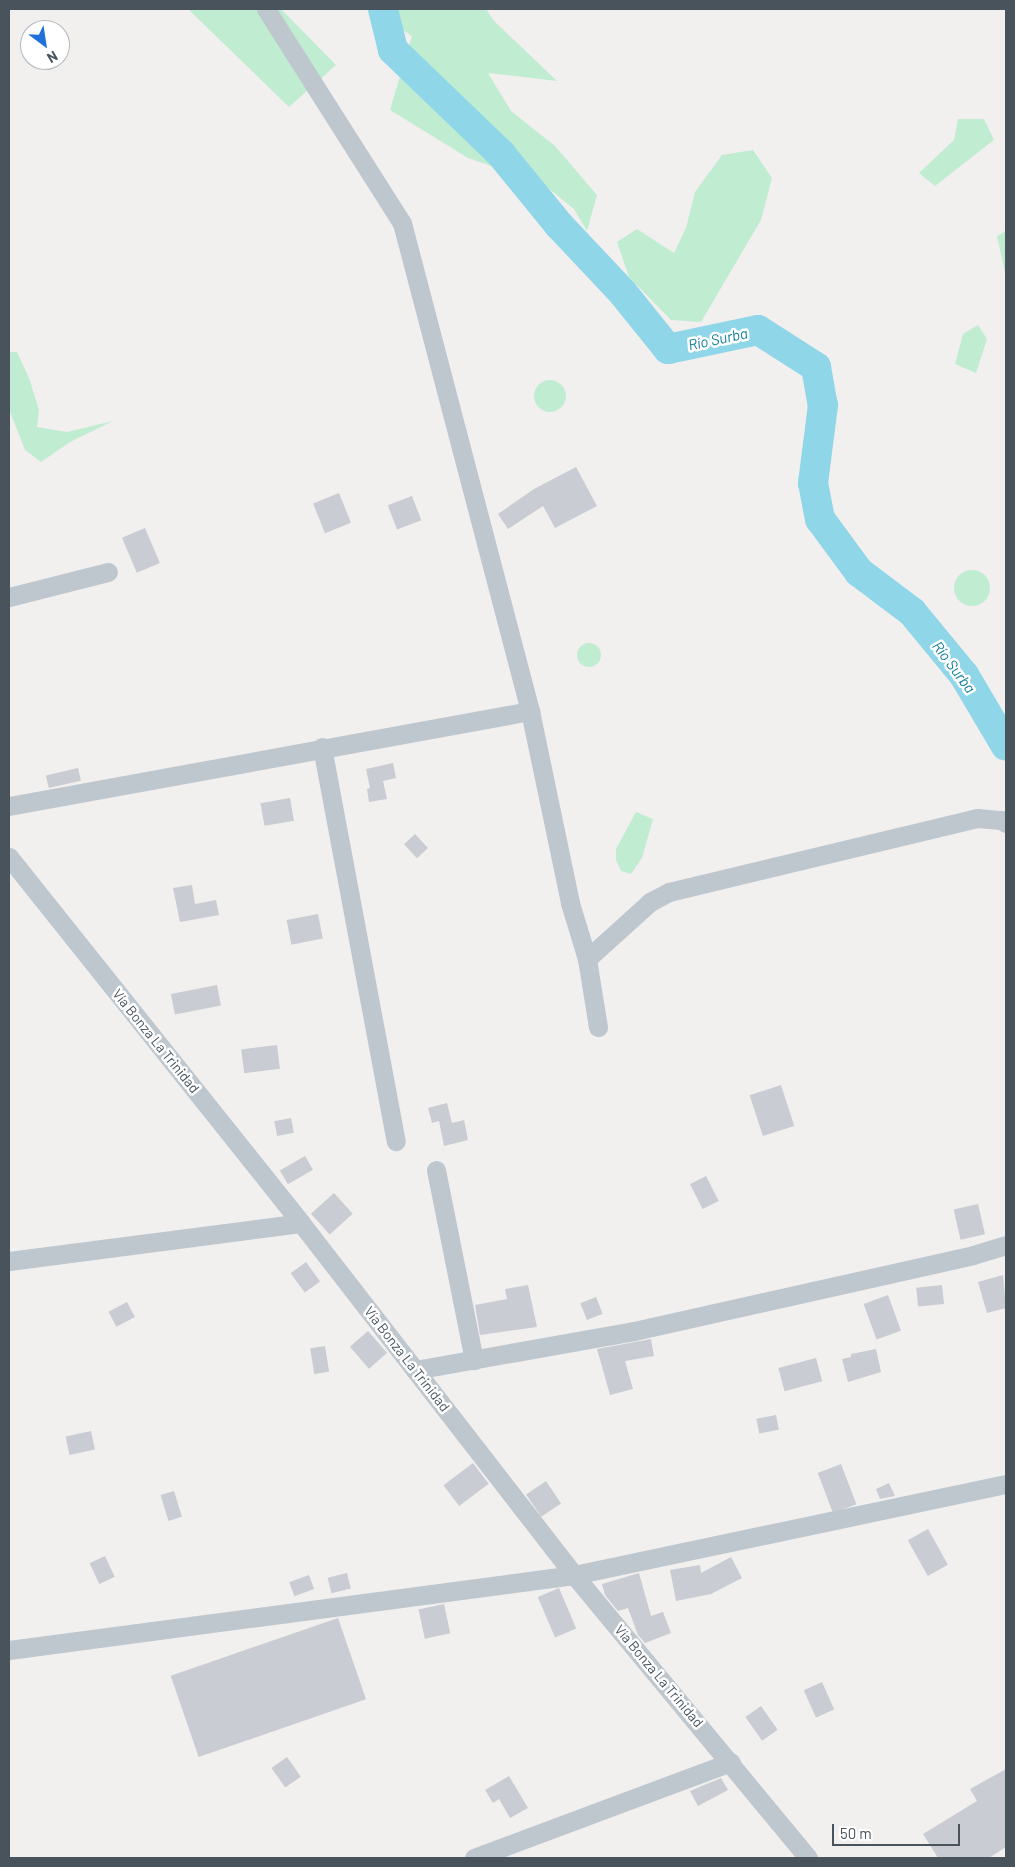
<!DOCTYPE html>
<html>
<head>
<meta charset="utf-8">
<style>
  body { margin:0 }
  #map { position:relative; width:1015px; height:1867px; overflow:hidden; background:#f2efef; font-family:Barlow,sans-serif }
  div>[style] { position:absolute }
  .green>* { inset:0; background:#c0edd1 }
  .round { border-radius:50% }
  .river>* { height:30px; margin:-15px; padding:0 15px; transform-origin:15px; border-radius:15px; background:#8fd6e8 }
  .building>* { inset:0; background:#c9ccd2; transform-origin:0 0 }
  .minor>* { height:19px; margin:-9.5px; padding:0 9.5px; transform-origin:9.5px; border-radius:9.5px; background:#bec7ce }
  span { translate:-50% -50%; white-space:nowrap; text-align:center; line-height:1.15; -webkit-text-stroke:5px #fff; paint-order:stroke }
  .street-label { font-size:14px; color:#48535c }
  .water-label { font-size:15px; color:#12809e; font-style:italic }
  .frame { position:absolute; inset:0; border:10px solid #48535c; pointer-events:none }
  .north { position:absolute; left:20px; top:20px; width:50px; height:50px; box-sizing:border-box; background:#fff; border:1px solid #b6babe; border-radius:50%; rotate:149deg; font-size:14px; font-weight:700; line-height:20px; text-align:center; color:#48535c }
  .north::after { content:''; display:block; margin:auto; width:18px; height:22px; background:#2171da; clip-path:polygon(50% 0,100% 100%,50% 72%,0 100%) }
  .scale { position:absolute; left:832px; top:1824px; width:128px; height:22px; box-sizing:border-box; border:2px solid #48535c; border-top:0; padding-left:6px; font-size:15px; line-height:18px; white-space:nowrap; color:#48535c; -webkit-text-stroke:4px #fff; paint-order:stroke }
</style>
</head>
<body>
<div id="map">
  <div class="green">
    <i style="clip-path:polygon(188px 9px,281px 9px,336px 65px,289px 107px)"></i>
    <i style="clip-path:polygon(371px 9px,486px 9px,494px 21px,557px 81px,488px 73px,511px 111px,555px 146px,597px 195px,587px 231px,574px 209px,543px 184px,468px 158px,390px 110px,412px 36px)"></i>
    <i style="clip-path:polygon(958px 119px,984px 119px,994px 140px,935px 186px,919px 173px,954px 140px)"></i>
    <i style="clip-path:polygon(753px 150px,772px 178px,761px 220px,701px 322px,671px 320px,629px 277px,617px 242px,637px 229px,674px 253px,686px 228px,695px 192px,722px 155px)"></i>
    <i style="clip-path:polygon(1006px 231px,1006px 277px,997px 236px)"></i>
    <i style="clip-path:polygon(978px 325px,987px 339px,976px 373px,955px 364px,963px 334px)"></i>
    <i style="clip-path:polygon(9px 352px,17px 352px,29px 378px,39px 410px,37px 427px,67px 432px,113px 421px,70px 442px,41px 462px,25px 450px,9px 409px)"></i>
    <i class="round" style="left:534px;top:380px;width:32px;height:32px"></i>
    <i class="round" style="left:954px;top:570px;width:36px;height:36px"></i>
    <i class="round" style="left:577px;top:643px;width:24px;height:24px"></i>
    <i style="clip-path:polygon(636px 812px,653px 819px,642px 858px,631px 874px,621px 871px,616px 860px,616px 849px)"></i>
  </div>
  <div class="river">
    <i style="left:383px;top:9px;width:42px;rotate:76.3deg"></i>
    <i style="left:393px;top:50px;width:150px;rotate:43.9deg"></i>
    <i style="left:501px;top:154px;width:92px;rotate:50.8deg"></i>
    <i style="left:559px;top:225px;width:93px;rotate:46.7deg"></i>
    <i style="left:623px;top:293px;width:72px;rotate:51.2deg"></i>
    <i style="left:668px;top:349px;width:92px;rotate:-11.9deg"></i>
    <i style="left:758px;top:330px;width:69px;rotate:32.5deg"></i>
    <i style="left:816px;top:367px;width:39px;rotate:80deg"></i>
    <i style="left:823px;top:405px;width:79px;rotate:97.3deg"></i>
    <i style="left:813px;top:483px;width:37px;rotate:79deg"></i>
    <i style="left:820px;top:519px;width:66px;rotate:53.7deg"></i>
    <i style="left:859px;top:572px;width:66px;rotate:37deg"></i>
    <i style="left:912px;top:612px;width:82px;rotate:50.5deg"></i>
    <i style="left:964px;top:675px;width:82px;rotate:59.4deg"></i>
  </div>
  <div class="building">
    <i style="clip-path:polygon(576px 467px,597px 506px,555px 528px,543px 506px,508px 529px,498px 514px,534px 489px)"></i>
    <i style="left:339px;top:493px;width:32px;height:28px;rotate:68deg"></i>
    <i style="left:412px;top:496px;width:26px;height:26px;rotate:69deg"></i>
    <i style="left:145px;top:528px;width:38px;height:25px;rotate:67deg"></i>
    <i style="clip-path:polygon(393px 763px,396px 778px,383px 781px,387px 799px,369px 802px,367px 789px,370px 788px,366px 769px)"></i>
    <i style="left:78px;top:768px;width:13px;height:33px;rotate:77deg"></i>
    <i style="left:290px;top:798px;width:23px;height:30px;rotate:80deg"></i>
    <i style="left:415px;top:834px;width:19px;height:15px;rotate:47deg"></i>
    <i style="clip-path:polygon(192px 885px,195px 904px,216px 900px,219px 915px,180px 922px,173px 888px)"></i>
    <i style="left:318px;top:914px;width:25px;height:32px;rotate:79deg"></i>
    <i style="left:217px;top:985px;width:21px;height:47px;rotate:79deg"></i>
    <i style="left:277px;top:1045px;width:24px;height:36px;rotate:83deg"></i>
    <i style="left:781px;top:1085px;width:43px;height:33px;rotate:72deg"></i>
    <i style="clip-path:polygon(447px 1103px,452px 1123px,464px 1120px,468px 1140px,444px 1146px,439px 1121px,432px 1123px,428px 1108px)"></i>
    <i style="left:291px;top:1118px;width:15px;height:17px;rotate:79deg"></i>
    <i style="left:305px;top:1156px;width:16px;height:29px;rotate:60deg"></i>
    <i style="left:706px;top:1176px;width:28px;height:18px;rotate:63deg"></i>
    <i style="left:334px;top:1193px;width:28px;height:31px;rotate:48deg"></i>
    <i style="left:978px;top:1204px;width:31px;height:25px;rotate:77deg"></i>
    <i style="left:306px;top:1262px;width:24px;height:19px;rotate:54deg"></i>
    <i style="clip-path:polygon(1003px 1275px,1006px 1308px,987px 1313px,978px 1282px)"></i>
    <i style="clip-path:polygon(528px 1285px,537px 1327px,480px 1335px,475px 1305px,507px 1299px,505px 1289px)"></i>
    <i style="left:942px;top:1285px;width:19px;height:26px;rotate:84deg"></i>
    <i style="left:888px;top:1295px;width:38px;height:26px;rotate:70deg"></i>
    <i style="left:596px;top:1297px;width:18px;height:17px;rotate:68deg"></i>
    <i style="left:127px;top:1302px;width:17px;height:21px;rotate:62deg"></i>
    <i style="left:368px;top:1331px;width:29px;height:24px;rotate:49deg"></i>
    <i style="clip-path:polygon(651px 1339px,654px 1356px,625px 1361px,633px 1389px,610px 1395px,597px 1349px)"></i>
    <i style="left:325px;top:1346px;width:26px;height:15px;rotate:81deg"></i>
    <i style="clip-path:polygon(876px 1349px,881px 1372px,848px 1382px,842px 1359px,851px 1357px,851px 1354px)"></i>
    <i style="left:816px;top:1358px;width:24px;height:39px;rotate:75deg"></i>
    <i style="left:776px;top:1415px;width:15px;height:20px;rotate:79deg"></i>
    <i style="left:91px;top:1431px;width:19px;height:26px;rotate:78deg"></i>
    <i style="left:473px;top:1463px;width:26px;height:37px;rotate:53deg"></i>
    <i style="left:841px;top:1464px;width:43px;height:25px;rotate:69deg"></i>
    <i style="left:546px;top:1481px;width:27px;height:24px;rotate:56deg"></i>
    <i style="clip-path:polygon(889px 1483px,895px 1496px,880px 1499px,876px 1489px)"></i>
    <i style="left:174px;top:1491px;width:27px;height:14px;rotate:73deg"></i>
    <i style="left:928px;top:1529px;width:41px;height:23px;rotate:61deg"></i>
    <i style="left:105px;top:1556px;width:23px;height:17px;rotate:65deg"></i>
    <i style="clip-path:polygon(731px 1557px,742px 1578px,711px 1594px,676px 1601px,670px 1570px,700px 1565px,701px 1573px)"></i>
    <i style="left:347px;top:1573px;width:16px;height:20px;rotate:76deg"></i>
    <i style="clip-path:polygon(639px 1573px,651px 1616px,663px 1612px,671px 1633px,645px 1643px,638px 1635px,628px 1608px,618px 1611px,605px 1595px,602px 1584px)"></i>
    <i style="left:309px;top:1575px;width:15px;height:21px;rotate:70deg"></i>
    <i style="left:559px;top:1588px;width:44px;height:23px;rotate:67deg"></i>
    <i style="left:444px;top:1604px;width:30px;height:26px;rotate:78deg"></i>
    <i style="left:338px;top:1618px;width:86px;height:177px;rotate:71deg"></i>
    <i style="left:822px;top:1682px;width:30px;height:20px;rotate:66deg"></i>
    <i style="left:761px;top:1706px;width:29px;height:19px;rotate:55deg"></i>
    <i style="left:287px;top:1757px;width:24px;height:19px;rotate:55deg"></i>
    <i style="clip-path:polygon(1006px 1769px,1006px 1847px,989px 1858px,938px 1858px,923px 1834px,977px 1801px,970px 1789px)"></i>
    <i style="clip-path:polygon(509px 1776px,528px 1808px,510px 1818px,499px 1799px,493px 1803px,485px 1790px)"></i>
    <i style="clip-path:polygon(721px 1778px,728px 1790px,698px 1806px,690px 1791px)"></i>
  </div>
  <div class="minor">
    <i style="left:266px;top:9px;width:254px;rotate:57.6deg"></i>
    <i style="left:402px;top:223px;width:505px;rotate:75.3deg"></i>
    <i style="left:530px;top:711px;width:196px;rotate:78.2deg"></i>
    <i style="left:570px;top:903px;width:59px;rotate:73.1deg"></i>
    <i style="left:587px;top:959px;width:69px;rotate:80.8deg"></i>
    <i style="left:9px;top:597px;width:102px;rotate:-14.2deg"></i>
    <i style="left:322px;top:747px;width:401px;rotate:79.4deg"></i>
    <i style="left:9px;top:806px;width:530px;rotate:-10.33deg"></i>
    <i style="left:9px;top:857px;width:468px;rotate:51.4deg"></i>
    <i style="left:301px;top:1223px;width:445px;rotate:52.2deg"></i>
    <i style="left:574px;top:1575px;width:367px;rotate:50.4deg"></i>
    <i style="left:587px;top:959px;width:85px;rotate:-42.1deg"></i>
    <i style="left:650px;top:902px;width:21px;rotate:-28deg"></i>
    <i style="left:669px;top:892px;width:317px;rotate:-13.5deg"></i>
    <i style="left:977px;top:818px;width:24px;rotate:5deg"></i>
    <i style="left:1001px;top:820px;width:6px;rotate:31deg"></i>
    <i style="left:436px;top:1170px;width:194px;rotate:78.7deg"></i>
    <i style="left:9px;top:1261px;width:294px;rotate:-7.4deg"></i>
    <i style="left:415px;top:1370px;width:222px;rotate:-10.1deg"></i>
    <i style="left:634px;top:1331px;width:347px;rotate:-12.6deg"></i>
    <i style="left:973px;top:1255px;width:34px;rotate:-17deg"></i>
    <i style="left:9px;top:1650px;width:570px;rotate:-7.56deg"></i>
    <i style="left:574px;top:1575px;width:441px;rotate:-11.9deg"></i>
    <i style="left:474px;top:1858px;width:274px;rotate:-20.5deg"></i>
  </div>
  <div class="street-label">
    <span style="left:156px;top:1041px;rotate:51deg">Vía Bonza La Trinidad</span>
    <span style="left:407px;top:1359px;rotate:52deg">Vía Bonza La Trinidad</span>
    <span style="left:659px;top:1676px;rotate:50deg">Vía Bonza La Trinidad</span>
  </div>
  <div class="water-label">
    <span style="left:718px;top:339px;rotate:-12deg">Río Surba</span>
    <span style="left:954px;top:667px;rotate:53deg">Río Surba</span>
  </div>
  <div class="frame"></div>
  <div class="north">N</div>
  <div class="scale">50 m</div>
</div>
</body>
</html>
